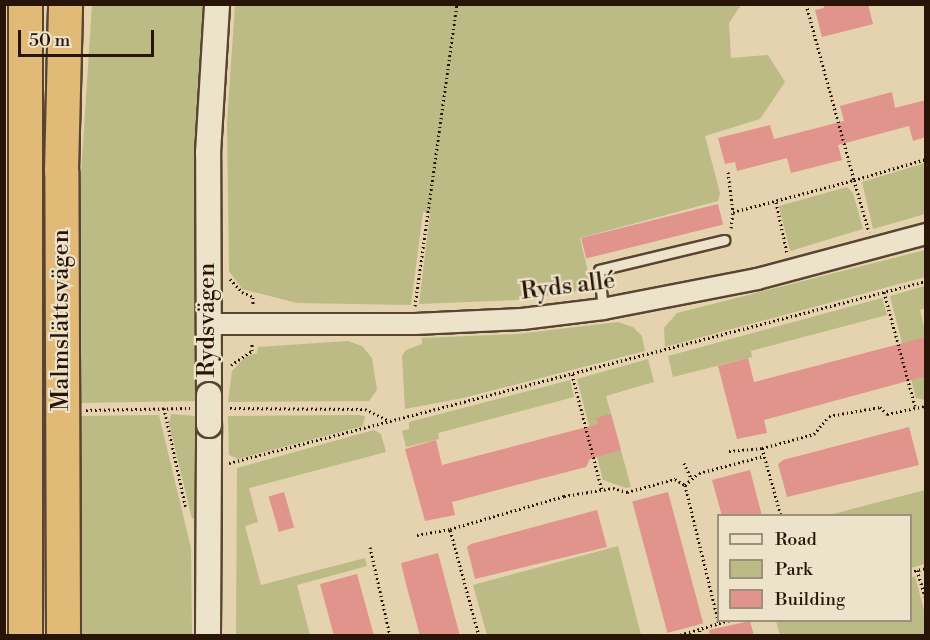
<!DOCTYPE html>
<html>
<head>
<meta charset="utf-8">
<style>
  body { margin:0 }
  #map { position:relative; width:930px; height:640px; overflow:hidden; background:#e4d3ae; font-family:"Libre Bodoni",serif }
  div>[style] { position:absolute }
  .green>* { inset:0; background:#bcba85 }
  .building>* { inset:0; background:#e0948b; transform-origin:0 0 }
  .path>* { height:3px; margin-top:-1.5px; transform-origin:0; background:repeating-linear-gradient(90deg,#291507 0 1.5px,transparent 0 4.5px) }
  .roads { filter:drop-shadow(2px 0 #584431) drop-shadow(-2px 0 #584431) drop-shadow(0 2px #584431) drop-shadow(0 -2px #584431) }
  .service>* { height:9px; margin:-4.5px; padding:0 4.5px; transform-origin:4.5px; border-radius:4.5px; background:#ede2ca }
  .minor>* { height:20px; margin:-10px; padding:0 10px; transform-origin:10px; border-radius:10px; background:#ede2ca }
  .tertiary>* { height:24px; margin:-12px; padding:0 12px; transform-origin:12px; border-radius:12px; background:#ede2ca }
  .motorway>* { height:33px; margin:-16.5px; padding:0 16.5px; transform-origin:16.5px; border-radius:16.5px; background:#e2ba77 }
  .bridges { filter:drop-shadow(2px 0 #584431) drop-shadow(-2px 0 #584431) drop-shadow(0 2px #584431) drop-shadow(0 -2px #584431) }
  .tertiary-bridge>* { height:24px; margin:-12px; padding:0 12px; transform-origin:12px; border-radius:12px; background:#ede2ca }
  span { translate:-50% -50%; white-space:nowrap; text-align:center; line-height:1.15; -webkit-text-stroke:4.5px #ede2ca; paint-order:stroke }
  .street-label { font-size:24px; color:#291507 }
  .frame { position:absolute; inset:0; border:6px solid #291507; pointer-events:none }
  .legend { position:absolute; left:717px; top:514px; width:195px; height:108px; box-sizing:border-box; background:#ede2ca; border:2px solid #9f907c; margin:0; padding:8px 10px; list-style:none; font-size:18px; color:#291507 }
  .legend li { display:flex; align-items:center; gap:12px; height:30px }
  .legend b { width:30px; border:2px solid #9f907c }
  .scale { position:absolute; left:18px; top:30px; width:136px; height:27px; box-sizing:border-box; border:3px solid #291507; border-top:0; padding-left:8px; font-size:18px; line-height:21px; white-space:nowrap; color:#291507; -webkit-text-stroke:4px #ede2ca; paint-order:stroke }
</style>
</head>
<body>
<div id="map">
  <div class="green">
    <i style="clip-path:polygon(92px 5px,203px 5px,196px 160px,195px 401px,80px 403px,81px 174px)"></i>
    <i style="clip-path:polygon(235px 5px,741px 5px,729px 23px,731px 58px,768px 55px,785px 82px,760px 119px,705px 136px,720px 193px,718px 201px,580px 238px,592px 289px,516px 300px,419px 304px,430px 213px,423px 212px,411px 305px,297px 303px,242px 289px,229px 271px,227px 122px)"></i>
    <i style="clip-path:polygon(925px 163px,925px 214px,873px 229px,862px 182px)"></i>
    <i style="clip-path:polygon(847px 187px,853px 193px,863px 229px,790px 251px,779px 206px)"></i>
    <i style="clip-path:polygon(925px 250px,925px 277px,665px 347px,664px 328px,677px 313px)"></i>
    <i style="clip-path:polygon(925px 286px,925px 308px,920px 310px,925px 331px,925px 400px,916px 398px,890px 296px)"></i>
    <i style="clip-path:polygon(882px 298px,887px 315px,751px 351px,752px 357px,673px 377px,668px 356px)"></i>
    <i style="clip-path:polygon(618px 322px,633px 327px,642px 336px,645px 351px,463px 398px,405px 409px,402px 356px,406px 350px,422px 344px,422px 338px,517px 334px)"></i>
    <i style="clip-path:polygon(348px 341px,362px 346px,372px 358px,377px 390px,369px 401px,228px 402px,232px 371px,245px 357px,257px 353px,258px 347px)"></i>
    <i style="clip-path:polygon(648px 359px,654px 382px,606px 396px,631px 487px,626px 488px,603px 480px,577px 379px)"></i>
    <i style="clip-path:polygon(570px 380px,574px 397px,438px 433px,439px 439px,406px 447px,402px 431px,409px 429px,409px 422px)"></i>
    <i style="clip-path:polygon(171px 414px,196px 416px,196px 517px,192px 519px,169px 423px)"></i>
    <i style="clip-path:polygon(159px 415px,191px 548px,192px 635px,81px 635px,80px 416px)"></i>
    <i style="clip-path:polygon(358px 415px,365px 416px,363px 426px,238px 459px,229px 455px,228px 416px)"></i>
    <i style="clip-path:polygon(374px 430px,381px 434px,386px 452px,249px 488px,258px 522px,245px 526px,261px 585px,365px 558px,367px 566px,297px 585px,310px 635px,236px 635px,237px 468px)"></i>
    <i style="clip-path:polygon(925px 490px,925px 564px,911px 568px,910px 516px,829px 515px)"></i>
    <i style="clip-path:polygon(618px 546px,641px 635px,487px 635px,473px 585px)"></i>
    <i style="clip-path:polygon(915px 576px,925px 614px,925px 634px,780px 635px,776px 621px,910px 620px,911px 578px)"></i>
  </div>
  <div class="building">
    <i style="clip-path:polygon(823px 4px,868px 4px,873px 24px,822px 37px,815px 10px,824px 8px)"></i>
    <i style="clip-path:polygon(892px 92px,895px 108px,926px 100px,926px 137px,913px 141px,909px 126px,838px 145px,842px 160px,791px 173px,787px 158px,737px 171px,735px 162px,725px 164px,718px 138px,770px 125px,774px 139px,844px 121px,840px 106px)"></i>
    <i style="left:718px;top:204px;width:21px;height:141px;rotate:76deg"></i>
    <i style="clip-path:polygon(926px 337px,926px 376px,764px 420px,767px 433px,737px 439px,718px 366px,748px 358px,754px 382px)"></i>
    <i style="clip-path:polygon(611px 414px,621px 450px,590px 459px,586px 467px,452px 502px,455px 515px,425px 521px,405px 449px,436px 440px,442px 465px,598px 424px,596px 418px)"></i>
    <i style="clip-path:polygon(909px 427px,919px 465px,787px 497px,778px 464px,783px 460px)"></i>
    <i style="clip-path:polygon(750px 470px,762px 516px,722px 516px,712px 480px)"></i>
    <i style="left:284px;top:492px;width:37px;height:16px;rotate:74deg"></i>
    <i style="left:668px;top:492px;width:136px;height:37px;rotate:75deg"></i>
    <i style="clip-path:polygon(597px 510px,607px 547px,475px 579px,467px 547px,471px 544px)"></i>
    <i style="clip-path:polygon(438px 553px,460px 636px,420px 636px,406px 584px,401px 563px)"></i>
    <i style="clip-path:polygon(357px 574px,374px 636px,334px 636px,320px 584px)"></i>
    <i style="clip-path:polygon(750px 621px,754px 636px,710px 636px,709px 630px)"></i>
  </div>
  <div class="path">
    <i style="left:806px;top:4px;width:182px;rotate:74.7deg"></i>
    <i style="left:854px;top:180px;width:75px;rotate:-16.3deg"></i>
    <i style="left:728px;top:172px;width:40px;rotate:82.9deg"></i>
    <i style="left:776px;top:202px;width:52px;rotate:77.8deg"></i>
    <i style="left:731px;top:228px;width:16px;rotate:-83deg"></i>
    <i style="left:733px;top:212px;width:125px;rotate:-14.8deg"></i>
    <i style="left:854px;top:180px;width:54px;rotate:73.9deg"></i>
    <i style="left:230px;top:279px;width:18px;rotate:47deg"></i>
    <i style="left:242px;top:292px;width:12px;rotate:24deg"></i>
    <i style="left:253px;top:297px;width:9px;rotate:90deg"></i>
    <i style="left:884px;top:292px;width:118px;rotate:74.8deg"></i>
    <i style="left:415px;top:306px;width:305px;rotate:-82.1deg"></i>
    <i style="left:231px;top:365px;width:25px;rotate:-34deg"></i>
    <i style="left:252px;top:351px;width:9px;rotate:-90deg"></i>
    <i style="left:572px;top:374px;width:121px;rotate:75.6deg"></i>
    <i style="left:164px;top:408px;width:103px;rotate:77.7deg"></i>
    <i style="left:230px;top:408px;width:135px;rotate:0.4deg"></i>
    <i style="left:365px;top:409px;width:25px;rotate:26deg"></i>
    <i style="left:86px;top:410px;width:104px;rotate:-1.1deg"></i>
    <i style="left:762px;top:448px;width:54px;rotate:-15.1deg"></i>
    <i style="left:814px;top:434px;width:23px;rotate:-50deg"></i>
    <i style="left:829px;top:416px;width:52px;rotate:-10deg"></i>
    <i style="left:880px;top:407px;width:10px;rotate:45deg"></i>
    <i style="left:887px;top:414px;width:40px;rotate:-12deg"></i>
    <i style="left:729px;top:451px;width:33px;rotate:-5deg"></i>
    <i style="left:762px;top:448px;width:71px;rotate:74.4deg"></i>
    <i style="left:229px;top:463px;width:720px;rotate:-14.63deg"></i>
    <i style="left:684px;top:463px;width:17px;rotate:65deg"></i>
    <i style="left:685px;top:485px;width:143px;rotate:76.3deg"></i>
    <i style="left:417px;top:535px;width:34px;rotate:-10deg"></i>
    <i style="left:370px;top:547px;width:91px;rotate:77.3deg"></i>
    <i style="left:917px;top:570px;width:30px;rotate:73deg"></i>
    <i style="left:910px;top:572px;width:16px;rotate:-14deg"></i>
    <i style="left:479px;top:636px;width:111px;rotate:-105.2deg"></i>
    <i style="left:450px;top:529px;width:119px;rotate:-16.1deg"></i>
    <i style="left:564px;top:496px;width:50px;rotate:-9.3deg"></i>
    <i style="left:613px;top:488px;width:15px;rotate:16deg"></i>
    <i style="left:627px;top:492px;width:50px;rotate:-15.2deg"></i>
    <i style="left:675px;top:479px;width:12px;rotate:31deg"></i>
    <i style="left:685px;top:485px;width:18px;rotate:-41deg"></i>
    <i style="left:699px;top:473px;width:67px;rotate:-14.7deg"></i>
    <i style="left:676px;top:636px;width:56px;rotate:-16.5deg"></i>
    <i style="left:699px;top:636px;width:7px;rotate:-82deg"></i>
  </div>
  <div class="roads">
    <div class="service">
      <i style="left:603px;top:309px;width:39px;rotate:-96deg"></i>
      <i style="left:599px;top:270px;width:129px;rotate:-13.5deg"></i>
    </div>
    <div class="minor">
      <i style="left:208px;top:324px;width:207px"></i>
      <i style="left:415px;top:324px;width:107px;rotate:-2.7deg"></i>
      <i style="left:522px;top:319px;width:82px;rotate:-7deg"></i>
      <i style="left:603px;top:309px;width:157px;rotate:-11deg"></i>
      <i style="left:757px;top:279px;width:175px;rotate:-14.9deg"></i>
    </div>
    <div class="tertiary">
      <i style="left:209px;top:395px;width:242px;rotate:-90.2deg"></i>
      <i style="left:208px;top:153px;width:149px;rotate:-86.5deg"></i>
      <i style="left:208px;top:636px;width:211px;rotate:-89.7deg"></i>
    </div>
    <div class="motorway">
      <i style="left:25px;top:636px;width:632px;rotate:-90deg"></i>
      <i style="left:63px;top:636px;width:465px;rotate:-90.2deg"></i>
      <i style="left:61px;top:171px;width:167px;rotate:-88.6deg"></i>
    </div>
  </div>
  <div class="bridges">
    <div class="tertiary-bridge">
      <i style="left:209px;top:395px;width:30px;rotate:90deg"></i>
    </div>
  </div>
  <div class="street-label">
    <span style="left:568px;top:287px;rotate:-7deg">Ryds allé</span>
    <span style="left:62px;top:320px;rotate:-90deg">Malmslättsvägen</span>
    <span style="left:208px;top:320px;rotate:-90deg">Rydsvägen</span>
  </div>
  <div class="frame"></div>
  <ul class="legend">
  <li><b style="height:8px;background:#ede2ca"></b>Road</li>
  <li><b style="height:16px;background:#bcba85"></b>Park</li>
  <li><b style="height:16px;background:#e0948b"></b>Building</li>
  </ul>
  <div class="scale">50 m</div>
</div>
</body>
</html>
